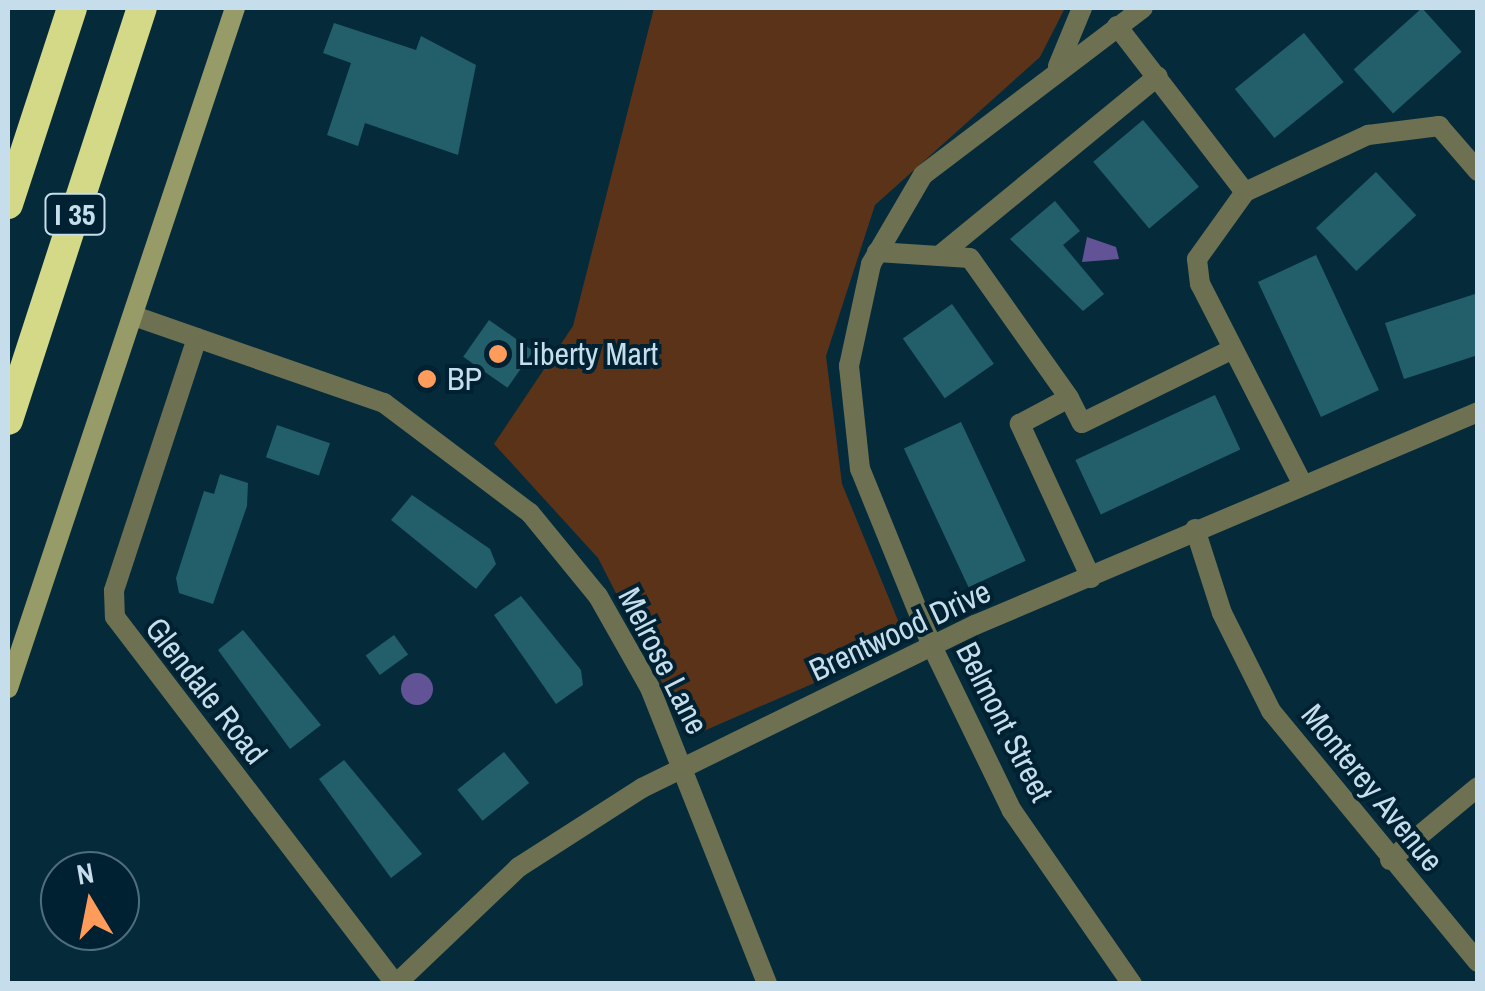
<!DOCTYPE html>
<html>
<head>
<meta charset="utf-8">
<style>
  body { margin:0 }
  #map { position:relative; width:1485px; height:991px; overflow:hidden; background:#052b3b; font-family:"Archivo Narrow",sans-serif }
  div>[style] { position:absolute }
  .green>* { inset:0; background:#5b3319 }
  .water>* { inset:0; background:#625397 }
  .round { border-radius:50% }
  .building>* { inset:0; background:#225f6a; transform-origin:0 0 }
  .street>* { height:20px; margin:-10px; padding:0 10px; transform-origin:10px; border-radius:10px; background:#6e7151 }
  .secondary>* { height:20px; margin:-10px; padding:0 10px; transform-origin:10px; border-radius:10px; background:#979b67 }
  .highway>* { height:30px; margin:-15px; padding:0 15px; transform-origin:15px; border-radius:15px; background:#d3d986 }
  .dots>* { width:28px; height:28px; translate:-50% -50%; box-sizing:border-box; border:5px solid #002131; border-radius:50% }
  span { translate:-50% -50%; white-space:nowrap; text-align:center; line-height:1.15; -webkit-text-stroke:8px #002131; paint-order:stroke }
  .shield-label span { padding:2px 8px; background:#002131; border:2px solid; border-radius:8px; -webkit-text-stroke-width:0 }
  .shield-label { font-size:30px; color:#c6deec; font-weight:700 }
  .poi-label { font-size:32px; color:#c6deec }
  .left { translate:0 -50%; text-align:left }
  .street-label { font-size:32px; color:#c6deec }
  .frame { position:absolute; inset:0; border:10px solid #c6deec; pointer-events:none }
  .north { position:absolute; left:40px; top:851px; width:100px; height:100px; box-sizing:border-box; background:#002131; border:2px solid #4f6d7c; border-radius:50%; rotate:350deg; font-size:28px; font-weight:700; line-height:40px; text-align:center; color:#c6deec }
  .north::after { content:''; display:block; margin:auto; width:35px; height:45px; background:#ff9b5b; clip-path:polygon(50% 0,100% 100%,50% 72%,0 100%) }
</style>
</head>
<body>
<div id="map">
  <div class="green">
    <i style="clip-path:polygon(654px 8px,1065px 8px,1040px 57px,875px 205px,826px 356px,842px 484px,904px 635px,888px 651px,699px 733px,674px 706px,598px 558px,494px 444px,573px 326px)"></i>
  </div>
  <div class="water">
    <i style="clip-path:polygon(1087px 237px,1116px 247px,1119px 259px,1082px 262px)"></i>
    <i class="round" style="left:401px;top:673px;width:32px;height:32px"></i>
  </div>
  <div class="building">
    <i style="left:1422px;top:8px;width:59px;height:92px;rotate:48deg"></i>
    <i style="clip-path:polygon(334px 23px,416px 50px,421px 36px,476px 65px,458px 155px,365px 123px,358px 146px,327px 135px,351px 63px,323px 53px)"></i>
    <i style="left:1304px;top:33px;width:63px;height:89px;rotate:51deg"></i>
    <i style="left:1143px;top:120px;width:87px;height:65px;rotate:50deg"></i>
    <i style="left:1376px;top:172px;width:59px;height:82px;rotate:47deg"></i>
    <i style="clip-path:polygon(1055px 201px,1080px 231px,1063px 245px,1104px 294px,1083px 311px,1010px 239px)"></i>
    <i style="left:1316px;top:255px;width:149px;height:64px;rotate:65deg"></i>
    <i style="clip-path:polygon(1478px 293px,1478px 355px,1404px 379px,1385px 323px)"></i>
    <i style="left:952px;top:304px;width:73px;height:60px;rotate:55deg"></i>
    <i style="left:489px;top:320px;width:54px;height:45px;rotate:35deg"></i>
    <i style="left:1215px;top:395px;width:60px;height:154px;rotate:65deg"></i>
    <i style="left:961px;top:422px;width:153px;height:63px;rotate:65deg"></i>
    <i style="left:277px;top:425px;width:56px;height:34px;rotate:19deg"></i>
    <i style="clip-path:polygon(220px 474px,248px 483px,247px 506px,213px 604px,179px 593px,176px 578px,204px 491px,214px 494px)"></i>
    <i style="clip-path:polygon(412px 495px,490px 549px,496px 564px,476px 589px,391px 520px)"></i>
    <i style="clip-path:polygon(521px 596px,581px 670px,583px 685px,556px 704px,494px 615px)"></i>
    <i style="clip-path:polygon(243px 630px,321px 725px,290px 749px,218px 650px)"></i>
    <i style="left:394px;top:635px;width:24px;height:35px;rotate:54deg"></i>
    <i style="left:504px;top:752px;width:40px;height:60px;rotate:51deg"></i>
    <i style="clip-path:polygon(344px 760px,422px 854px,391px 878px,319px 779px)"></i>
  </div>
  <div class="street">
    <i style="left:1117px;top:26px;width:210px;rotate:52.4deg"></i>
    <i style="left:1058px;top:66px;width:63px;rotate:-67.5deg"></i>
    <i style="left:877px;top:252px;width:93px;rotate:3.7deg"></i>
    <i style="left:970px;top:258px;width:171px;rotate:54.7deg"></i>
    <i style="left:939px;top:256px;width:283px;rotate:-39.4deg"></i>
    <i style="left:134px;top:316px;width:265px;rotate:19.2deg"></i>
    <i style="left:384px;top:403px;width:183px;rotate:37deg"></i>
    <i style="left:530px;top:513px;width:107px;rotate:50.7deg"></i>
    <i style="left:598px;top:596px;width:106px;rotate:60.5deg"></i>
    <i style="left:650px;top:688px;width:318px;rotate:68.4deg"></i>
    <i style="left:197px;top:338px;width:266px;rotate:108.2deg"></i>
    <i style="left:114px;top:591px;width:26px;rotate:88deg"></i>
    <i style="left:115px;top:617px;width:462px;rotate:52.6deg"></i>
    <i style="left:1302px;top:483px;width:224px;rotate:-117.1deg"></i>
    <i style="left:1200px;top:284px;width:25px;rotate:-97deg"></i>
    <i style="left:1197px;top:259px;width:82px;rotate:-54.4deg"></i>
    <i style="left:1245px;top:192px;width:136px;rotate:-24.9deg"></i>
    <i style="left:1368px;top:135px;width:72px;rotate:-7.2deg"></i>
    <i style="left:1439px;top:126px;width:60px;rotate:49.1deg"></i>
    <i style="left:1195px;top:529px;width:88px;rotate:72.2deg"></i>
    <i style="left:1222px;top:613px;width:110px;rotate:63.4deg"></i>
    <i style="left:1271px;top:711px;width:325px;rotate:50.5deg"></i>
    <i style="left:1091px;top:578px;width:170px;rotate:-114.8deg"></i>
    <i style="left:1020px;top:424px;width:55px;rotate:-28deg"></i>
    <i style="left:1069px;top:398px;width:28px;rotate:63deg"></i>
    <i style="left:1082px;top:423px;width:168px;rotate:-26.1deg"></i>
    <i style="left:1390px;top:860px;width:114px;rotate:-39.7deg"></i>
    <i style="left:396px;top:984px;width:170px;rotate:-43.6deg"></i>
    <i style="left:519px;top:867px;width:146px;rotate:-32.7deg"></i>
    <i style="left:642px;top:788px;width:371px;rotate:-26.1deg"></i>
    <i style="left:975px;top:625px;width:546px;rotate:-22.95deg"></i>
    <i style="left:1132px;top:984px;width:211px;rotate:-124.7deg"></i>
    <i style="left:1012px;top:811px;width:183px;rotate:-115.9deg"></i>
    <i style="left:932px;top:646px;width:191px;rotate:-112.1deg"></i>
    <i style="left:860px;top:469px;width:104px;rotate:-96.1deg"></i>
    <i style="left:849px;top:366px;width:104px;rotate:-77.8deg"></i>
    <i style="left:871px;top:264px;width:103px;rotate:-59.7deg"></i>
    <i style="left:923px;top:175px;width:276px;rotate:-37.2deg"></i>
  </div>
  <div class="secondary">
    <i style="left:8px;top:688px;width:717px;rotate:-71.54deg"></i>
  </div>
  <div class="highway">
    <i style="left:8px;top:204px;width:206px;rotate:-71.9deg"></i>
    <i style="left:8px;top:420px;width:433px;rotate:-72deg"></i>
  </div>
  <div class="dots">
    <i style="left:498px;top:354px;background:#ff9b5b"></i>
    <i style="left:427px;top:379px;background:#ff9b5b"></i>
  </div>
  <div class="shield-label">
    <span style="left:75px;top:214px">I 35</span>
  </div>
  <div class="poi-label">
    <span class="left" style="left:518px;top:354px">Liberty Mart</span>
    <span class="left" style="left:447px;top:379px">BP</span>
  </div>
  <div class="street-label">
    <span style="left:900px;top:631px;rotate:-25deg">Brentwood Drive</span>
    <span style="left:663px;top:661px;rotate:63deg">Melrose Lane</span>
    <span style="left:206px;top:691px;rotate:52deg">Glendale Road</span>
    <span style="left:1004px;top:722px;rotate:63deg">Belmont Street</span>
    <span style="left:1372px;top:788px;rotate:51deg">Monterey Avenue</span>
  </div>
  <div class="frame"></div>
  <div class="north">N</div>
</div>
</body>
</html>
